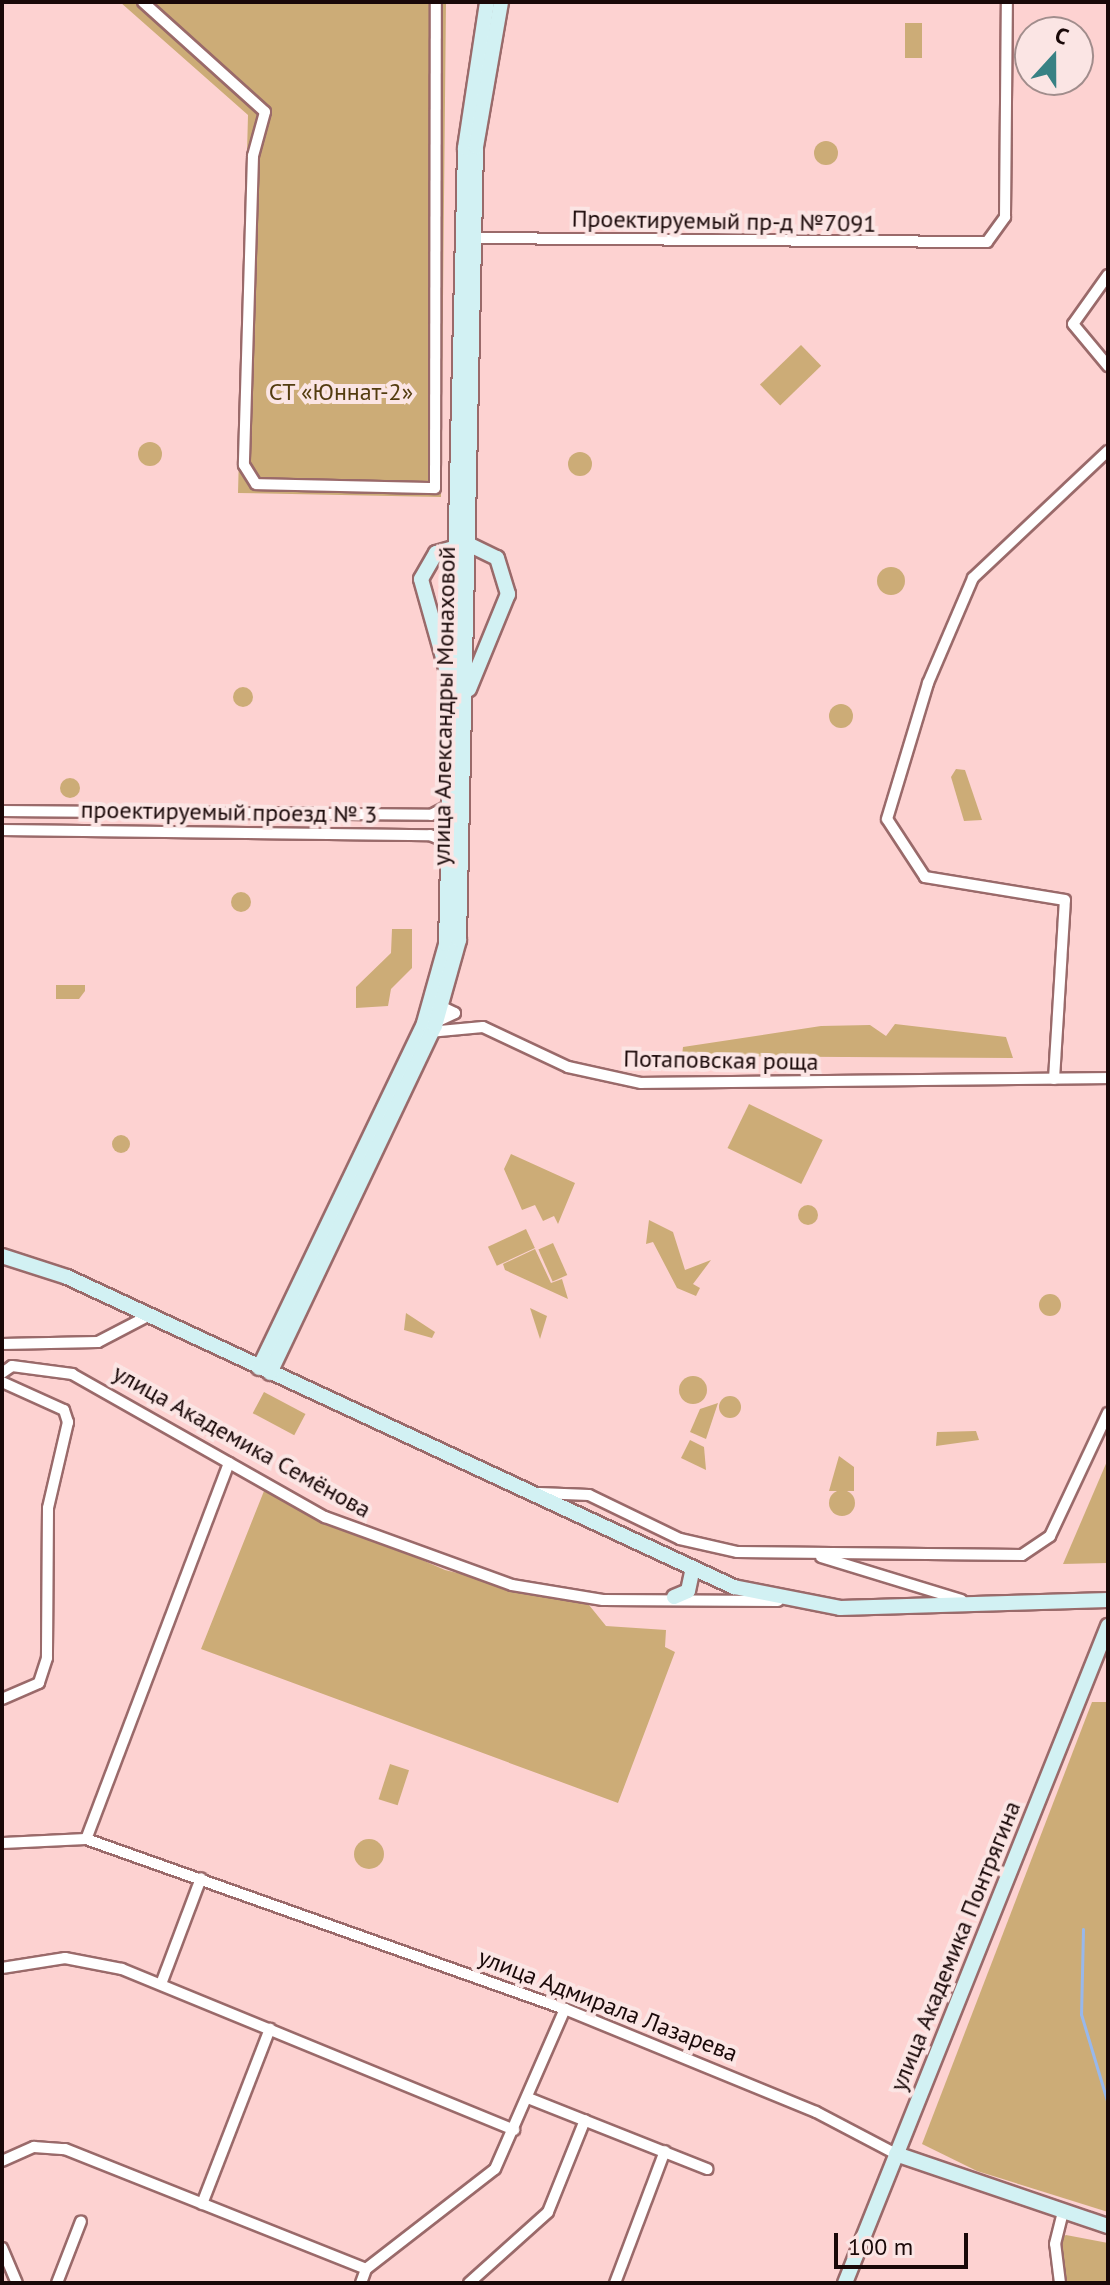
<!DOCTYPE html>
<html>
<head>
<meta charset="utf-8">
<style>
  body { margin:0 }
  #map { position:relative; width:1110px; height:2285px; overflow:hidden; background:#fdd2d1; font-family:"PT Sans",sans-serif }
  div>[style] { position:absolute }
  .green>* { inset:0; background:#ccac77; transform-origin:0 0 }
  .round { border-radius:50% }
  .stream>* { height:3px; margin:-1.5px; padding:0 1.5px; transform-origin:1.5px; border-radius:1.5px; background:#98b8ec }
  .roads { filter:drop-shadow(2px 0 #9a6a6a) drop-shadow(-2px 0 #9a6a6a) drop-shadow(0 2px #9a6a6a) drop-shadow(0 -2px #9a6a6a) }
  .street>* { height:10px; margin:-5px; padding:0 5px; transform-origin:5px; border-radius:5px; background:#fff }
  .secondary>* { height:14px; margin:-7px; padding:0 7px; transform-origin:7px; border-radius:7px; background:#d2f1f3 }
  span { translate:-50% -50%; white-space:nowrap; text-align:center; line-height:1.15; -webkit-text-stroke:8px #fbe5e4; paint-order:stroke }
  .street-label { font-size:24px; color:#190808 }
  .park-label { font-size:24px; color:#533c0f }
  .frame { position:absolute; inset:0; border:4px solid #190808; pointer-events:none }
  .north { position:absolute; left:1014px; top:16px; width:80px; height:80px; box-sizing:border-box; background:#fbe5e4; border:2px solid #a18d8c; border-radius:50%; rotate:21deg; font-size:22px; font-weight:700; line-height:32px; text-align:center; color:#190808 }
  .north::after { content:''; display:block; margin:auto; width:28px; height:36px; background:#388184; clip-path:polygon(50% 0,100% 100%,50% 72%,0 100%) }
  .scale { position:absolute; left:834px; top:2233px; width:134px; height:36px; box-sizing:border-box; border:4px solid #190808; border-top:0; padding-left:10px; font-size:24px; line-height:28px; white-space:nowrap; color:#190808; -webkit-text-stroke:6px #fbe5e4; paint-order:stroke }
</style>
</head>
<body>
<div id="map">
  <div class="green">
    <i style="clip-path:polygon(120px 2px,446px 2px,441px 497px,238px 493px,248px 115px)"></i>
    <i style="left:905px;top:23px;width:17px;height:35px"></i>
    <i class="round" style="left:814px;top:141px;width:24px;height:24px"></i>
    <i style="left:801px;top:345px;width:29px;height:57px;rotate:46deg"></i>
    <i class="round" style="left:138px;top:442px;width:24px;height:24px"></i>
    <i class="round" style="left:568px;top:452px;width:24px;height:24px"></i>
    <i class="round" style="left:877px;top:567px;width:28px;height:28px"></i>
    <i class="round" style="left:233px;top:687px;width:20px;height:20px"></i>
    <i class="round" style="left:829px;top:704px;width:24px;height:24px"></i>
    <i style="clip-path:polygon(956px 769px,965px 770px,982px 820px,964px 821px,951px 777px)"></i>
    <i class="round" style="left:60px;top:778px;width:20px;height:20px"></i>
    <i class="round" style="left:231px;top:892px;width:20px;height:20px"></i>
    <i style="clip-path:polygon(392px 929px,412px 929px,412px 968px,391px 989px,388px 1006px,356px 1008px,356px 987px,391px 953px)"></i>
    <i style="clip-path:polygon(56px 985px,85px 985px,85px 991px,79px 999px,56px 999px)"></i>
    <i style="clip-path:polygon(895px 1024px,1006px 1037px,1013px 1058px,682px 1056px,683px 1047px,821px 1026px,870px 1025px,886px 1036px)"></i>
    <i style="left:749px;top:1104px;width:82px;height:49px;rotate:26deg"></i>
    <i class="round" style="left:112px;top:1135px;width:18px;height:18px"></i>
    <i style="clip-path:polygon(511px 1154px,575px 1183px,558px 1224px,554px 1216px,543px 1221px,535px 1205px,522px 1210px,504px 1169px)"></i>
    <i class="round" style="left:798px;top:1205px;width:20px;height:20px"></i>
    <i style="clip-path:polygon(649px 1220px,673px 1232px,685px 1270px,711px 1260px,693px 1284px,700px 1288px,696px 1296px,677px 1288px,653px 1242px,646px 1244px)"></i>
    <i style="left:526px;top:1229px;width:21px;height:42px;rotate:65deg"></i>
    <i style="left:553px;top:1243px;width:35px;height:16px;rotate:66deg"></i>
    <i style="clip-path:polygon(535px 1249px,551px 1283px,562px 1279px,568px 1299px,505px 1270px,503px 1264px)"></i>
    <i class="round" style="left:1039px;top:1294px;width:22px;height:22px"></i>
    <i style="clip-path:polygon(530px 1308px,547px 1316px,540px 1339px)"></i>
    <i style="clip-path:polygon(406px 1313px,435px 1332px,432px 1338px,404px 1330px)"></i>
    <i class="round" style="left:679px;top:1376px;width:28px;height:28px"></i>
    <i style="left:264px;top:1392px;width:47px;height:24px;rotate:28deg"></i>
    <i class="round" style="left:719px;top:1396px;width:22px;height:22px"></i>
    <i style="clip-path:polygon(718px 1403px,706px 1439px,690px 1432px,700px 1409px)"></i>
    <i style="clip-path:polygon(976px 1431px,979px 1440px,936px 1446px,937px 1432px)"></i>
    <i style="clip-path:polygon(690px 1440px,704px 1447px,706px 1470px,681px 1458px)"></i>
    <i style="clip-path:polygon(839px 1456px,854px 1467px,854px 1491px,829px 1491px)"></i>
    <i style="clip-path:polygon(1108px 1459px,1108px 1563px,1063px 1564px)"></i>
    <i class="round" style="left:829px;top:1490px;width:26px;height:26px"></i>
    <i style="clip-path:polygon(264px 1491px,445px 1570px,589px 1605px,606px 1626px,666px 1630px,665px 1647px,675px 1652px,618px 1803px,201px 1649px)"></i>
    <i style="clip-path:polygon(1092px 1702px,1108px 1702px,1108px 2212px,977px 2171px,922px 2144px)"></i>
    <i style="left:390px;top:1764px;width:20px;height:37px;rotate:18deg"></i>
    <i class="round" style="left:354px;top:1839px;width:30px;height:30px"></i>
    <i style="clip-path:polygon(1066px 2235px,1108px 2243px,1108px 2283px,1067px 2283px,1059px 2239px)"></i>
  </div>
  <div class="stream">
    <i style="left:1083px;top:1929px;width:85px;rotate:91.3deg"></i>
    <i style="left:1081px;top:2014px;width:94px;rotate:73.3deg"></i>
  </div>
  <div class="roads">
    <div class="street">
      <i style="left:143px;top:2px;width:164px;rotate:42deg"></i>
      <i style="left:265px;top:112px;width:46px;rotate:105.3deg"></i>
      <i style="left:253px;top:156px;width:309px;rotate:91.7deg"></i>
      <i style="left:244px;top:465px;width:22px;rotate:58deg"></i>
      <i style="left:256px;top:484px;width:179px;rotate:1.3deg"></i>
      <i style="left:435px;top:488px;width:486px;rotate:-89.9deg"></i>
      <i style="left:472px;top:238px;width:515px;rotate:0.45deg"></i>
      <i style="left:987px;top:242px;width:31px;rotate:-54deg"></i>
      <i style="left:1005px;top:217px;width:215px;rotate:-89.5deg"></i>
      <i style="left:1108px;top:275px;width:60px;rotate:125.5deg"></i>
      <i style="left:1073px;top:324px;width:55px;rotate:50.2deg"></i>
      <i style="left:2px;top:811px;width:429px;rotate:0.5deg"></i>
      <i style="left:431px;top:815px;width:24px;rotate:-28deg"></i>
      <i style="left:2px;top:830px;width:428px;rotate:0.7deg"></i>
      <i style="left:430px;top:835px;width:22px;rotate:22deg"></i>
      <i style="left:434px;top:1023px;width:23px;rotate:-25deg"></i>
      <i style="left:455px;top:1013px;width:21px;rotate:-155deg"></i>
      <i style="left:429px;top:1032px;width:54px;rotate:-5.3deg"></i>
      <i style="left:483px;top:1027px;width:94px;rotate:25.2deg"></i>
      <i style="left:568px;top:1067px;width:75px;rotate:12.4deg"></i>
      <i style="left:641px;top:1083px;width:467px;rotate:-0.6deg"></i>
      <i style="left:1054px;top:1079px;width:179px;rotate:-86.5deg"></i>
      <i style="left:1065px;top:900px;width:142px;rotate:-170.7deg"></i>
      <i style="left:925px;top:877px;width:69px;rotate:-123.2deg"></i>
      <i style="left:887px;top:819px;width:142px;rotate:-73.2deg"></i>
      <i style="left:928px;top:683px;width:114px;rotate:-66.8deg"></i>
      <i style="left:973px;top:578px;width:185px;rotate:-43.3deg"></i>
      <i style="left:2px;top:1344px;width:96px;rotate:-1.2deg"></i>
      <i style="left:98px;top:1342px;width:56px;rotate:-27.5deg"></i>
      <i style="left:2px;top:1373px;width:12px;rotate:-35deg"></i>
      <i style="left:12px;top:1366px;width:61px;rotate:7.6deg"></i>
      <i style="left:72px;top:1374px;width:291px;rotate:29.5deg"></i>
      <i style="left:325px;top:1517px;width:199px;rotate:20deg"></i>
      <i style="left:512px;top:1585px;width:92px;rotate:9.4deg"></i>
      <i style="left:603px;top:1600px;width:175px;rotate:0.3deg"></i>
      <i style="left:2px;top:1382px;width:68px;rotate:24.3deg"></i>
      <i style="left:64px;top:1410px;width:13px;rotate:72deg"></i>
      <i style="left:68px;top:1422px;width:88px;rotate:103.1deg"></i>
      <i style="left:48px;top:1508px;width:150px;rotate:90.4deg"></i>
      <i style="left:47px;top:1658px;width:26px;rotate:108deg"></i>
      <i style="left:39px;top:1683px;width:40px;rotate:156.6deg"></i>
      <i style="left:229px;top:1463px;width:402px;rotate:110.8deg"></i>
      <i style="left:86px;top:1839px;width:508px;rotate:19.54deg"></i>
      <i style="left:565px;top:2009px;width:271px;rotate:22.3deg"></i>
      <i style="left:816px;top:2112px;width:90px;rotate:27.7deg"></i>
      <i style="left:539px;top:1493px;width:50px;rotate:2.3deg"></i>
      <i style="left:589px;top:1495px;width:101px;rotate:25.8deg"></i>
      <i style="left:680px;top:1539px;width:58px;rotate:12.8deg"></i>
      <i style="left:737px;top:1552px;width:285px;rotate:0.6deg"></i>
      <i style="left:1022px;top:1555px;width:34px;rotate:-34deg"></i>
      <i style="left:1050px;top:1536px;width:136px;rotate:-64.8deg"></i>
      <i style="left:821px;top:1557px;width:147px;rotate:17deg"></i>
      <i style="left:2px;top:1843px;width:84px;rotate:-2.7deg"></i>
      <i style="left:2px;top:1968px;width:64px;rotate:-9deg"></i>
      <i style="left:65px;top:1958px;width:58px;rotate:10.9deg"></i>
      <i style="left:122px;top:1969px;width:424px;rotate:22.3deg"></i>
      <i style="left:161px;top:1984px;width:113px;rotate:-69.3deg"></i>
      <i style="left:528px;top:2098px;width:193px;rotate:21.6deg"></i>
      <i style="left:2px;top:2161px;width:35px;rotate:-24deg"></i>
      <i style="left:34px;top:2147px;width:31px;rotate:4deg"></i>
      <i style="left:65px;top:2149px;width:324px;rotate:21.7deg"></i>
      <i style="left:202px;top:2204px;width:188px;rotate:-68.8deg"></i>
      <i style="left:2px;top:2248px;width:38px;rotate:67deg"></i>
      <i style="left:57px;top:2283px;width:66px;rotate:-68.8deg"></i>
      <i style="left:361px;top:2283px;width:15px;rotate:-70deg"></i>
      <i style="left:366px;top:2269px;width:163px;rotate:-37.8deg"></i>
      <i style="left:495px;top:2169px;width:175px;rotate:-66.4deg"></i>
      <i style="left:469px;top:2283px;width:106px;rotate:-41.9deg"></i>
      <i style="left:548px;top:2212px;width:99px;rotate:-68.1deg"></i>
      <i style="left:615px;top:2283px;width:141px;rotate:-69.3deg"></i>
      <i style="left:1060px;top:2283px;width:39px;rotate:-97deg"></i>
      <i style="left:1055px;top:2244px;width:30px;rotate:-76deg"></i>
    </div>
    <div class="secondary">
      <i style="left:451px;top:686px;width:111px;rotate:-105.7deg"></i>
      <i style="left:421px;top:579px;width:30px;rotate:-60deg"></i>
      <i style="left:436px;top:553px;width:33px;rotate:-16deg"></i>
      <i style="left:468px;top:544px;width:32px;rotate:26deg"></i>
      <i style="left:497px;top:558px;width:38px;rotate:73deg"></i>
      <i style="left:508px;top:594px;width:103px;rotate:112.3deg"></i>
      <i style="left:2px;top:1256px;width:68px;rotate:17.9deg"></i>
      <i style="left:67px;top:1277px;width:736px;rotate:24.93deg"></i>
      <i style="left:734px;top:1587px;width:108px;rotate:11.2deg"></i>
      <i style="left:840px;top:1608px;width:268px;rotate:-1.7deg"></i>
      <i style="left:259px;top:1368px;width:382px;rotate:-64.4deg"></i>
      <i style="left:424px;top:1023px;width:82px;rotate:-74.4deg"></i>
      <i style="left:446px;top:944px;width:796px;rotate:-88.63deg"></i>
      <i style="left:465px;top:148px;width:148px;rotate:-81.4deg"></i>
      <i style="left:270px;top:1373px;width:384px;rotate:-64.6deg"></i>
      <i style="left:435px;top:1026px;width:89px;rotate:-74.4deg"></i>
      <i style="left:459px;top:940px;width:793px;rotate:-88.77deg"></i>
      <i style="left:476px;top:147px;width:147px;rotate:-80.2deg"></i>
      <i style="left:674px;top:1597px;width:15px;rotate:-23deg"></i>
      <i style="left:688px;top:1591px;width:19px;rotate:-78deg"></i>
      <i style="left:896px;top:2154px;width:224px;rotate:18.8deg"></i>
      <i style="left:845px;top:2283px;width:708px;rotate:-68.18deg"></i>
    </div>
  </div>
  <div class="street-label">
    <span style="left:724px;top:221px;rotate:1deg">Проектируемый пр-д №7091</span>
    <span style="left:444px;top:706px;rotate:-89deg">улица Александры Монаховой</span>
    <span style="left:229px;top:812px;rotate:1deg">проектируемый проезд № 3</span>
    <span style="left:721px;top:1060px;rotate:1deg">Потаповская роща</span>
    <span style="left:242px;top:1441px;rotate:29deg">улица Академика Семёнова</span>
    <span style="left:955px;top:1946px;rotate:-68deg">улица Академика Понтрягина</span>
    <span style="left:608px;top:2005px;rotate:21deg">улица Адмирала Лазарева</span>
  </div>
  <div class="park-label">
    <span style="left:341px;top:392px">СТ «Юннат-2»</span>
  </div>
  <div class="frame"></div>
  <div class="north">С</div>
  <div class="scale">100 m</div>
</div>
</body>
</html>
